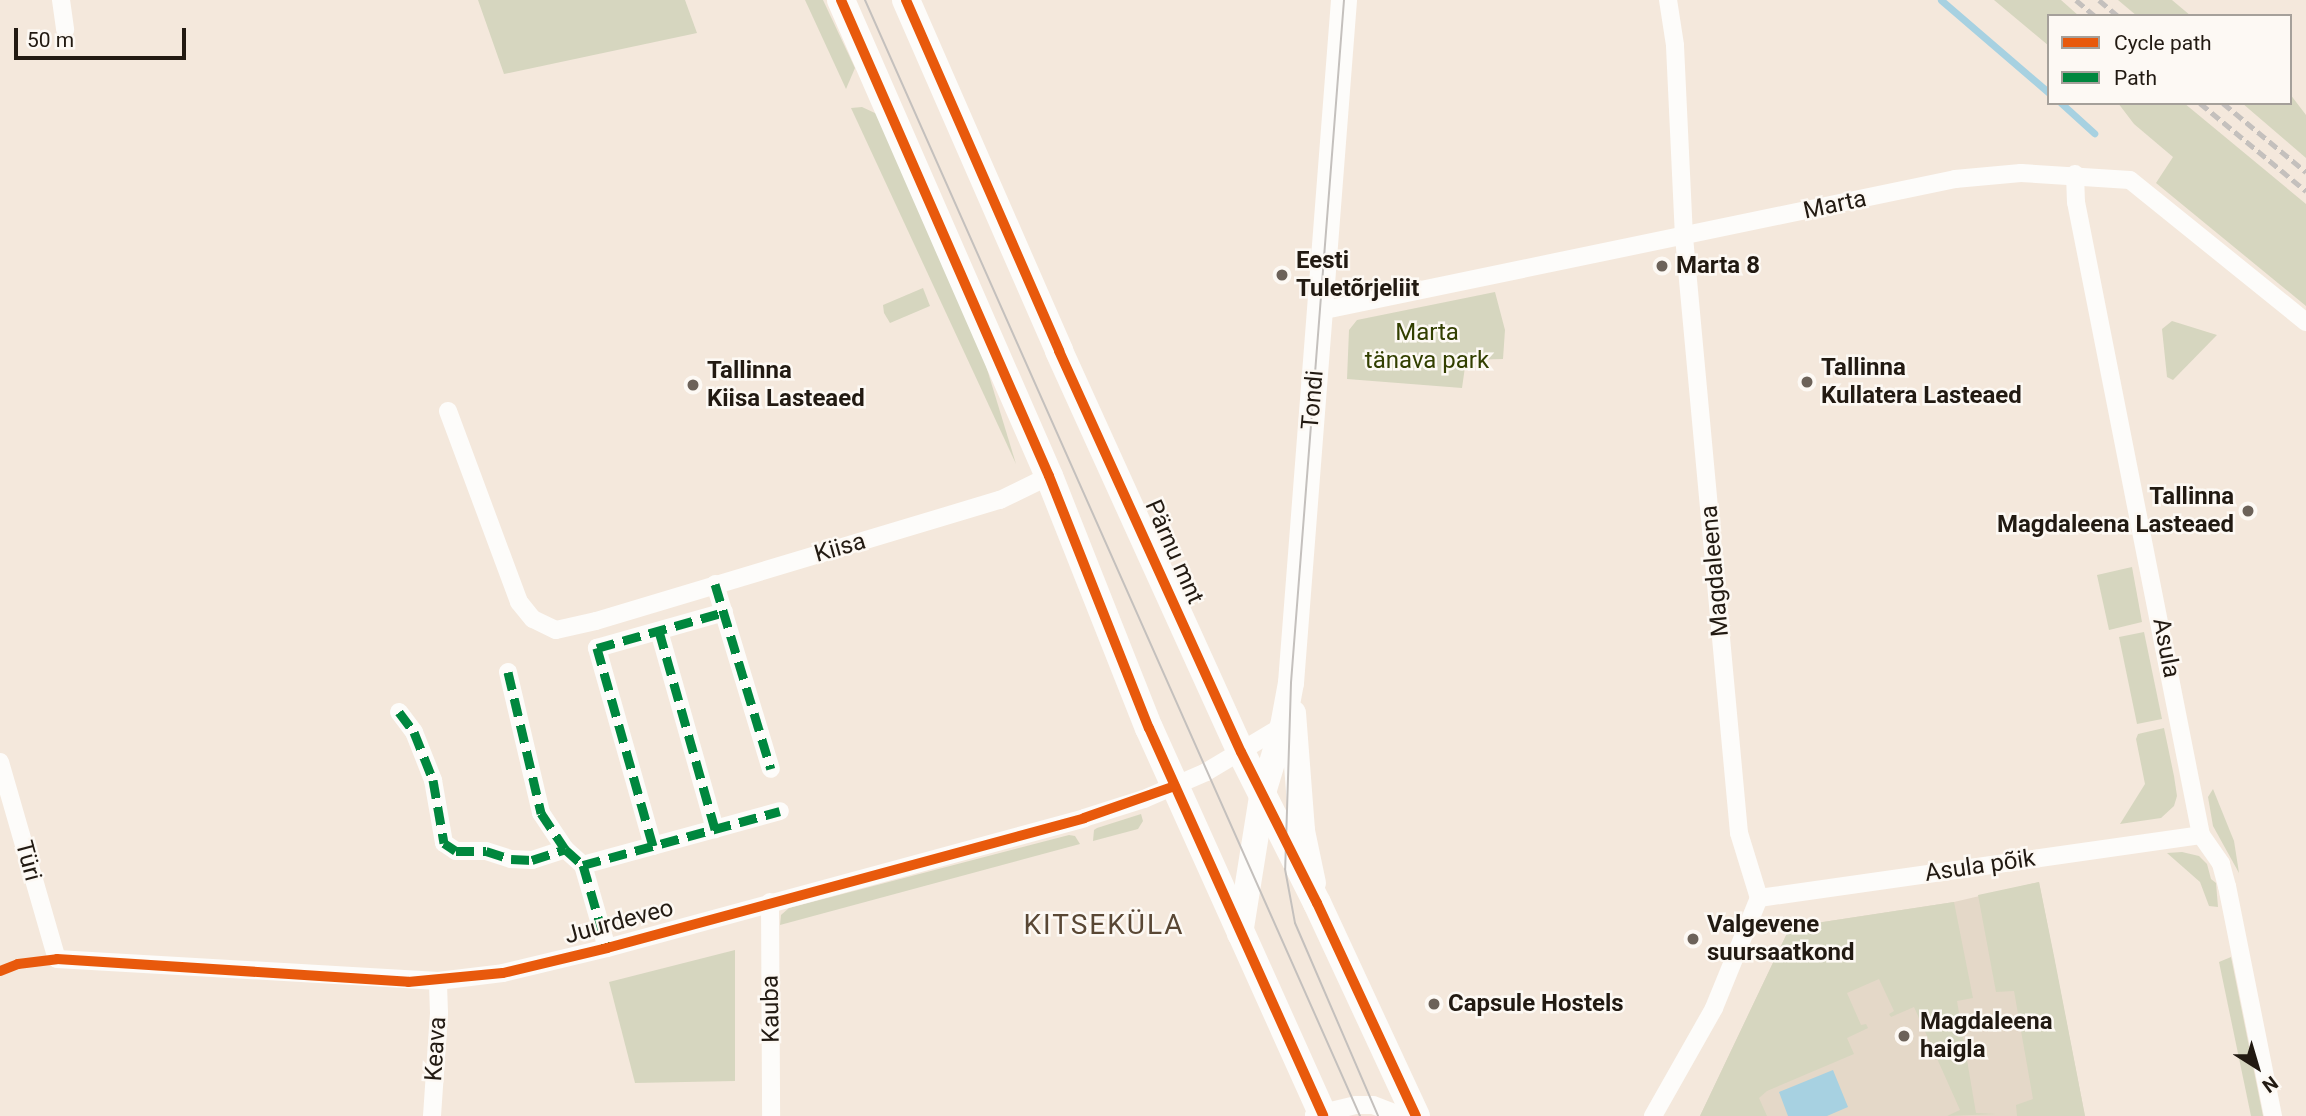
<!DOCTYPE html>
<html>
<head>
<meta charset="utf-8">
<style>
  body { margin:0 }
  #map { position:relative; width:2306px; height:1116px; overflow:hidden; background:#f4e8dc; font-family:Roboto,sans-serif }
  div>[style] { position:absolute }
  .medical>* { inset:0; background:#e4d8c8 }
  .green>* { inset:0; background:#d6d6bf }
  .water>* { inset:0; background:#a7d1e1 }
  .stream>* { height:7px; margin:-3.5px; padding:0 3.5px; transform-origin:3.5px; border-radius:3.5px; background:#a7d1e1 }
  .street>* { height:18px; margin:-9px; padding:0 9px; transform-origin:9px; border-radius:9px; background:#fdfcfa }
  .secondary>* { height:26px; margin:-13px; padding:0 13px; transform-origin:13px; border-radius:13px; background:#fdfcfa }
  .primary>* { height:28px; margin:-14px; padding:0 14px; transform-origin:14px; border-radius:14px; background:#fdfcfa }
  .tram>* { height:2px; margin:-1px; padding:0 1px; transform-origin:1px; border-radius:1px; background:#c4c0bd }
  .rail>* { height:5px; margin-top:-2.5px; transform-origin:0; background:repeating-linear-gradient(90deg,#c4c0bd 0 10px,transparent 0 15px) }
  .quiet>* { height:9px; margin-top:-4.5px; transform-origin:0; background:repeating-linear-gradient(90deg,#00873e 0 18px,transparent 0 27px) }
  .cycleway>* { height:10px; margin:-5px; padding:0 5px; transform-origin:5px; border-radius:5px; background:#e8590c }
  .dots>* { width:19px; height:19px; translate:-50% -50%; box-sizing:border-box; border:4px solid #fdf9f4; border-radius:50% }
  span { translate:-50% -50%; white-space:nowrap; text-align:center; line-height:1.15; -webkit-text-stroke:5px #fdf9f4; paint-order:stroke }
  .street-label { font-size:24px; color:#221a12 }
  .poi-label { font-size:24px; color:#221a12; font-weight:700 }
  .left { translate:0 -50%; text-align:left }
  .right { translate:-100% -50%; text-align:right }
  .park-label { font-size:24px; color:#323f00 }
  .quarter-label { font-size:28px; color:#594734; letter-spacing:2px }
  .legend { position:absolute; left:2047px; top:14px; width:245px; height:91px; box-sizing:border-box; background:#fdf9f4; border:2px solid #a5a09a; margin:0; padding:9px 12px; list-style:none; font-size:21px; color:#221a12 }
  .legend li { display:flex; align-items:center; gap:14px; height:35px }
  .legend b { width:35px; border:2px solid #a5a09a }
  .north { position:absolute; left:2222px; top:1032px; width:70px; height:70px; -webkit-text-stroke:5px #fdf9f4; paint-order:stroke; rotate:143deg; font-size:19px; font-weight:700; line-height:28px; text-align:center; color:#221a12 }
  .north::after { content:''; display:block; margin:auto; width:24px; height:32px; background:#221a12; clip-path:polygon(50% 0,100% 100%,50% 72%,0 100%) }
  .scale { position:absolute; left:14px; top:28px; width:172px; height:32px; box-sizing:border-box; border:4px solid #221a12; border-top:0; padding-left:9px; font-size:21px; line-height:24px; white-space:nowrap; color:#221a12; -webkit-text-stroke:5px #fdf9f4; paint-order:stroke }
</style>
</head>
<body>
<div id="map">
  <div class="medical">
    <i style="clip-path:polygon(2039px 882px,2085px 1116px,1700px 1116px,1790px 927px,1954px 902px)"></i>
  </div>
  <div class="green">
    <i style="clip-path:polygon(478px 0,685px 0,697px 33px,504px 74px)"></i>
    <i style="clip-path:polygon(805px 0,823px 0,855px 68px,846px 89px)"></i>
    <i style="clip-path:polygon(1994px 0,2061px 0,2079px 16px,2049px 16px,2049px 46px)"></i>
    <i style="clip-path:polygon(2118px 0,2172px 0,2191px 16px,2137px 16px)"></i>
    <i style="clip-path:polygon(2290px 94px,2306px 115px,2306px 158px,2242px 103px,2290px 103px)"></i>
    <i style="clip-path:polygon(2118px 103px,2184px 103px,2306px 204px,2306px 306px,2156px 183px,2173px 157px,2134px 124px)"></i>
    <i style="clip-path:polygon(862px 107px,877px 114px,980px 346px,1016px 464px,851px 108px)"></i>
    <i style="clip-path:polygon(923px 288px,930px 306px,890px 323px,884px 313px,883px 305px)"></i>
    <i style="clip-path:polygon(1495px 292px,1505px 330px,1503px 359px,1466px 360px,1462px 388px,1347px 379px,1349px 330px,1357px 320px)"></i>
    <i style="clip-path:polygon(2172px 321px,2217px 335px,2173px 380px,2167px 377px,2162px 329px)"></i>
    <i style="clip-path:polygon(2132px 567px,2142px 622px,2109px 630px,2097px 575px)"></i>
    <i style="clip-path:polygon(2144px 632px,2162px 719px,2137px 724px,2119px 637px)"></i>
    <i style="clip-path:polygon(2164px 728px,2174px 776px,2177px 796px,2174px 806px,2161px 818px,2120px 824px,2145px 784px,2136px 739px,2138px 734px)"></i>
    <i style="clip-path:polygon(2213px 789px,2234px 841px,2239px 873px,2213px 826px,2208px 797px)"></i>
    <i style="clip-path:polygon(1141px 814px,1143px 821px,1138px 829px,1093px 841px,1094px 830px,1097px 828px)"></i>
    <i style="clip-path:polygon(1069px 835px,1075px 836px,1080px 844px,780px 925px,781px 915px,789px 908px)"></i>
    <i style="clip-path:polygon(2182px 852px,2199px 856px,2207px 864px,2211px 879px,2216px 883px,2218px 907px,2209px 906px,2200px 882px,2167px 853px)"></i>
    <i style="clip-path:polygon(2039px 882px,2054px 956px,2085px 1116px,2017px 1116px,2016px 1105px,2033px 1099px,2014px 991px,1996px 992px,1978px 895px)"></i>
    <i style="clip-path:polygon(1954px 902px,1973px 998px,1957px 1001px,1976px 1113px,1996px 1114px,1947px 1116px,1960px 1110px,1914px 1007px,1891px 1017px,1889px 1014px,1894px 1011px,1879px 979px,1847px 993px,1861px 1025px,1866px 1024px,1868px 1028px,1847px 1038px,1854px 1054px,1767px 1091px,1759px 1098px,1767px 1116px,1700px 1116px,1790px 927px)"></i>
    <i style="clip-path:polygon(735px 950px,735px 1081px,635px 1083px,609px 982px)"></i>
    <i style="clip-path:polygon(2231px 957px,2263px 1116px,2251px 1116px,2219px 962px)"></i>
  </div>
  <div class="water">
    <i style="clip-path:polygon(1833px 1070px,1848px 1107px,1827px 1116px,1788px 1116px,1779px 1092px)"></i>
  </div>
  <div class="stream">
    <i style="left:1941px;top:0;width:143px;rotate:40.7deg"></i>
    <i style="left:2061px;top:103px;width:45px;rotate:42.3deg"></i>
  </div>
  <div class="street">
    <i style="left:61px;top:0;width:30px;rotate:82deg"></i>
    <i style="left:2075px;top:174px;width:28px;rotate:88deg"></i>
    <i style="left:2076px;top:202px;width:645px;rotate:78.83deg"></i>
    <i style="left:2201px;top:835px;width:35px;rotate:55deg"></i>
    <i style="left:2221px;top:864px;width:23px;rotate:75deg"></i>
    <i style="left:2227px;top:886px;width:235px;rotate:78.7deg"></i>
    <i style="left:1320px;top:311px;width:649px;rotate:-11.74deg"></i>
    <i style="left:1955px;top:179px;width:66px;rotate:-5.2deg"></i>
    <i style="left:2021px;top:173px;width:109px;rotate:3.7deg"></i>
    <i style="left:2130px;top:180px;width:226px;rotate:38.9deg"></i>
    <i style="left:448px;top:411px;width:204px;rotate:69.6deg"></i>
    <i style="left:519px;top:602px;width:22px;rotate:51deg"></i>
    <i style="left:533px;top:619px;width:25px;rotate:26deg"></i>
    <i style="left:556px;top:630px;width:41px;rotate:-12.7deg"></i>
    <i style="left:596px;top:621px;width:422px;rotate:-16.7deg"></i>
    <i style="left:1000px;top:500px;width:55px;rotate:-26.1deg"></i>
    <i style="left:715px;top:584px;width:193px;rotate:73.2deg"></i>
    <i style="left:659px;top:631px;width:206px;rotate:74.2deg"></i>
    <i style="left:508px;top:672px;width:145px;rotate:76.8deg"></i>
    <i style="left:541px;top:813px;width:43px;rotate:56.3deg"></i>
    <i style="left:565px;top:849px;width:24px;rotate:42deg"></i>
    <i style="left:583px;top:865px;width:86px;rotate:73.9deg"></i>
    <i style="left:399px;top:712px;width:25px;rotate:53deg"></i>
    <i style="left:414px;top:732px;width:52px;rotate:68.4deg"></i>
    <i style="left:433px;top:780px;width:64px;rotate:80.1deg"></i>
    <i style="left:444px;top:843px;width:14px;rotate:34deg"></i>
    <i style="left:456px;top:851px;width:30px"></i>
    <i style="left:486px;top:851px;width:26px;rotate:18deg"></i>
    <i style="left:511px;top:859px;width:21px;rotate:3deg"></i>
    <i style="left:532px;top:860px;width:35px;rotate:-18deg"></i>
    <i style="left:0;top:762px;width:205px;rotate:73.9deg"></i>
    <i style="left:57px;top:959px;width:382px;rotate:3.3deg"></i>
    <i style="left:438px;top:981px;width:65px;rotate:-7deg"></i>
    <i style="left:503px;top:973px;width:107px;rotate:-13.5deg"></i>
    <i style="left:607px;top:948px;width:494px;rotate:-15.2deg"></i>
    <i style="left:1084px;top:818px;width:63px;rotate:-17.6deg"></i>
    <i style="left:1144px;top:799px;width:68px;rotate:-23.5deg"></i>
    <i style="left:1206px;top:772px;width:90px;rotate:-30.9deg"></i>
    <i style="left:653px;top:846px;width:206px;rotate:-105.8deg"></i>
    <i style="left:597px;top:648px;width:132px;rotate:-15.8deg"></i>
    <i style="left:583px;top:865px;width:204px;rotate:-15.3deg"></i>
    <i style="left:1759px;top:898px;width:446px;rotate:-8.1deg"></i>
    <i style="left:770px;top:902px;width:214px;rotate:89.7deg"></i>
    <i style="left:1314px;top:1115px;width:43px;rotate:-13.4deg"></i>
    <i style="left:1356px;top:1105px;width:17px"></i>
    <i style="left:1373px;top:1105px;width:30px;rotate:21deg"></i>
    <i style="left:432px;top:1116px;width:103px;rotate:-86.1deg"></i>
    <i style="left:439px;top:1013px;width:32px;rotate:-92deg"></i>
    <i style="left:1653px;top:1116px;width:124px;rotate:-60.5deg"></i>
    <i style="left:1714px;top:1008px;width:119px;rotate:-67.8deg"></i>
    <i style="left:1759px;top:898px;width:68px;rotate:-107.1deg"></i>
    <i style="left:1739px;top:833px;width:599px;rotate:-95.27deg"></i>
    <i style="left:1684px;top:237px;width:192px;rotate:-92.7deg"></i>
    <i style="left:1675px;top:45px;width:46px;rotate:-98.8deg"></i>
  </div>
  <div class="secondary">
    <i style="left:1293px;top:713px;width:118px;rotate:85.6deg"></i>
    <i style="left:1302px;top:831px;width:53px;rotate:78.1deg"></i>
    <i style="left:1240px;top:934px;width:140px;rotate:-80.9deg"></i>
    <i style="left:1262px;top:796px;width:73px;rotate:-73.3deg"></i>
    <i style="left:1283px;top:726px;width:44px;rotate:-79.5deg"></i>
    <i style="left:1291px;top:683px;width:685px;rotate:-85.56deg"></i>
  </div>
  <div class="primary">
    <i style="left:841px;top:0;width:519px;rotate:66.4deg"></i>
    <i style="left:1049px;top:476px;width:271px;rotate:68.4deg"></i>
    <i style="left:1149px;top:728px;width:425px;rotate:65.8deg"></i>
    <i style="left:906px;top:0;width:383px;rotate:66.4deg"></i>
    <i style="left:1059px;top:351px;width:440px;rotate:65.6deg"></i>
    <i style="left:1241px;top:752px;width:169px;rotate:63.3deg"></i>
    <i style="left:1317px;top:903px;width:235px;rotate:65.1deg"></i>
  </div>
  <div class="tram">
    <i style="left:865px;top:0;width:1221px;rotate:66.08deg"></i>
    <i style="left:1344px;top:0;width:685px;rotate:94.44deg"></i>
    <i style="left:1291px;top:683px;width:186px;rotate:91.8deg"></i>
    <i style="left:1285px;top:869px;width:55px;rotate:79.5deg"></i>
    <i style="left:1295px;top:923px;width:210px;rotate:66.7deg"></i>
  </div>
  <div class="rail">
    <i style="left:2076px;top:0;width:25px;rotate:40deg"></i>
    <i style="left:2099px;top:0;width:25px;rotate:40deg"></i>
    <i style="left:2200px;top:103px;width:138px;rotate:39.7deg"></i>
    <i style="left:2223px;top:103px;width:108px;rotate:39.7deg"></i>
  </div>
  <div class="quiet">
    <i style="left:715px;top:584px;width:193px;rotate:73.2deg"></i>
    <i style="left:659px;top:631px;width:206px;rotate:74.2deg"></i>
    <i style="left:508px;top:672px;width:145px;rotate:76.8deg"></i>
    <i style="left:541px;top:813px;width:43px;rotate:56.3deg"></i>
    <i style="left:565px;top:849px;width:24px;rotate:42deg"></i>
    <i style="left:583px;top:865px;width:86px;rotate:73.9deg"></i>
    <i style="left:399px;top:712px;width:25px;rotate:53deg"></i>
    <i style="left:414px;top:732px;width:52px;rotate:68.4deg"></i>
    <i style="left:433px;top:780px;width:64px;rotate:80.1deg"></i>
    <i style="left:444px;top:843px;width:14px;rotate:34deg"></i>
    <i style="left:456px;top:851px;width:30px"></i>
    <i style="left:486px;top:851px;width:26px;rotate:18deg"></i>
    <i style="left:511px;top:859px;width:21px;rotate:3deg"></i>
    <i style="left:532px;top:860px;width:35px;rotate:-18deg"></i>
    <i style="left:653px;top:846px;width:206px;rotate:-105.8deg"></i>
    <i style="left:597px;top:648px;width:132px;rotate:-15.8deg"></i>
    <i style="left:583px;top:865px;width:204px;rotate:-15.3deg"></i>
  </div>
  <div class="cycleway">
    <i style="left:841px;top:0;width:519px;rotate:66.4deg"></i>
    <i style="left:1049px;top:476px;width:271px;rotate:68.4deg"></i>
    <i style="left:1149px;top:728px;width:425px;rotate:65.8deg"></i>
    <i style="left:906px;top:0;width:383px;rotate:66.4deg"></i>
    <i style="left:1059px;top:351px;width:440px;rotate:65.6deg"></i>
    <i style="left:1241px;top:752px;width:169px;rotate:63.3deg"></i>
    <i style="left:1317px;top:903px;width:235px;rotate:65.1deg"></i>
    <i style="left:0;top:971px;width:19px;rotate:-21deg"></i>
    <i style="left:18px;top:964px;width:39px;rotate:-7deg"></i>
    <i style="left:57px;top:959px;width:352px;rotate:3.7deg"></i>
    <i style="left:408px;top:982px;width:95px;rotate:-5.4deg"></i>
    <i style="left:503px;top:973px;width:107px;rotate:-13.5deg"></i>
    <i style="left:607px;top:948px;width:494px;rotate:-15.2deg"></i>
    <i style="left:1084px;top:818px;width:96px;rotate:-19.4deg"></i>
  </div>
  <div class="dots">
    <i style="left:1662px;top:266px;background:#6c6259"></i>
    <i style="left:1282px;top:275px;background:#6c6259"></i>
    <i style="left:1807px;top:382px;background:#6c6259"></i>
    <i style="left:693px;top:385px;background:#6c6259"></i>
    <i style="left:2248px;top:511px;background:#6c6259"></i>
    <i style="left:1693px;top:939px;background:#6c6259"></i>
    <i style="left:1434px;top:1004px;background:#6c6259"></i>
    <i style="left:1904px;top:1036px;background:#6c6259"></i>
  </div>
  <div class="street-label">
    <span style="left:1835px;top:205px;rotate:-12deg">Marta</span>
    <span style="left:1313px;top:400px;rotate:-85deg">Tondi</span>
    <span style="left:840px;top:548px;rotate:-16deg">Kiisa</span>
    <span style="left:1174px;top:552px;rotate:66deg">Pärnu mnt</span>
    <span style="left:1715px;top:571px;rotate:-95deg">Magdaleena</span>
    <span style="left:2166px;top:648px;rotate:79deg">Asula</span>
    <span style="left:28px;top:861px;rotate:75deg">Türi</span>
    <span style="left:1980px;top:866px;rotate:-8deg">Asula põik</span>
    <span style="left:619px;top:922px;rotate:-15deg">Juurdeveo</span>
    <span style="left:771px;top:1009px;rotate:-91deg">Kauba</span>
    <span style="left:436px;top:1049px;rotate:-86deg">Keava</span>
  </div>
  <div class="poi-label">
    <span class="left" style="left:1296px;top:275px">Eesti<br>Tuletõrjeliit</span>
    <span class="left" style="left:1676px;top:266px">Marta 8</span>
    <span class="left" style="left:1821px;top:382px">Tallinna<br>Kullatera Lasteaed</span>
    <span class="left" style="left:707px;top:385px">Tallinna<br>Kiisa Lasteaed</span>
    <span class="right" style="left:2234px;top:511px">Tallinna<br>Magdaleena Lasteaed</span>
    <span class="left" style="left:1707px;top:939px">Valgevene<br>suursaatkond</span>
    <span class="left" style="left:1448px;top:1004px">Capsule Hostels</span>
    <span class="left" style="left:1920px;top:1036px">Magdaleena<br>haigla</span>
  </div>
  <div class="park-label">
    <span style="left:1427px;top:347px">Marta<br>tänava park</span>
  </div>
  <div class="quarter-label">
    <span style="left:1104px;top:925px">KITSEKÜLA</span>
  </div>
  <ul class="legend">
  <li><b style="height:9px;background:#e8590c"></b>Cycle path</li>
  <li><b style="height:9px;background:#00873e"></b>Path</li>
  </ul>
  <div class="north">N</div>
  <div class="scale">50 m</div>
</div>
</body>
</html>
